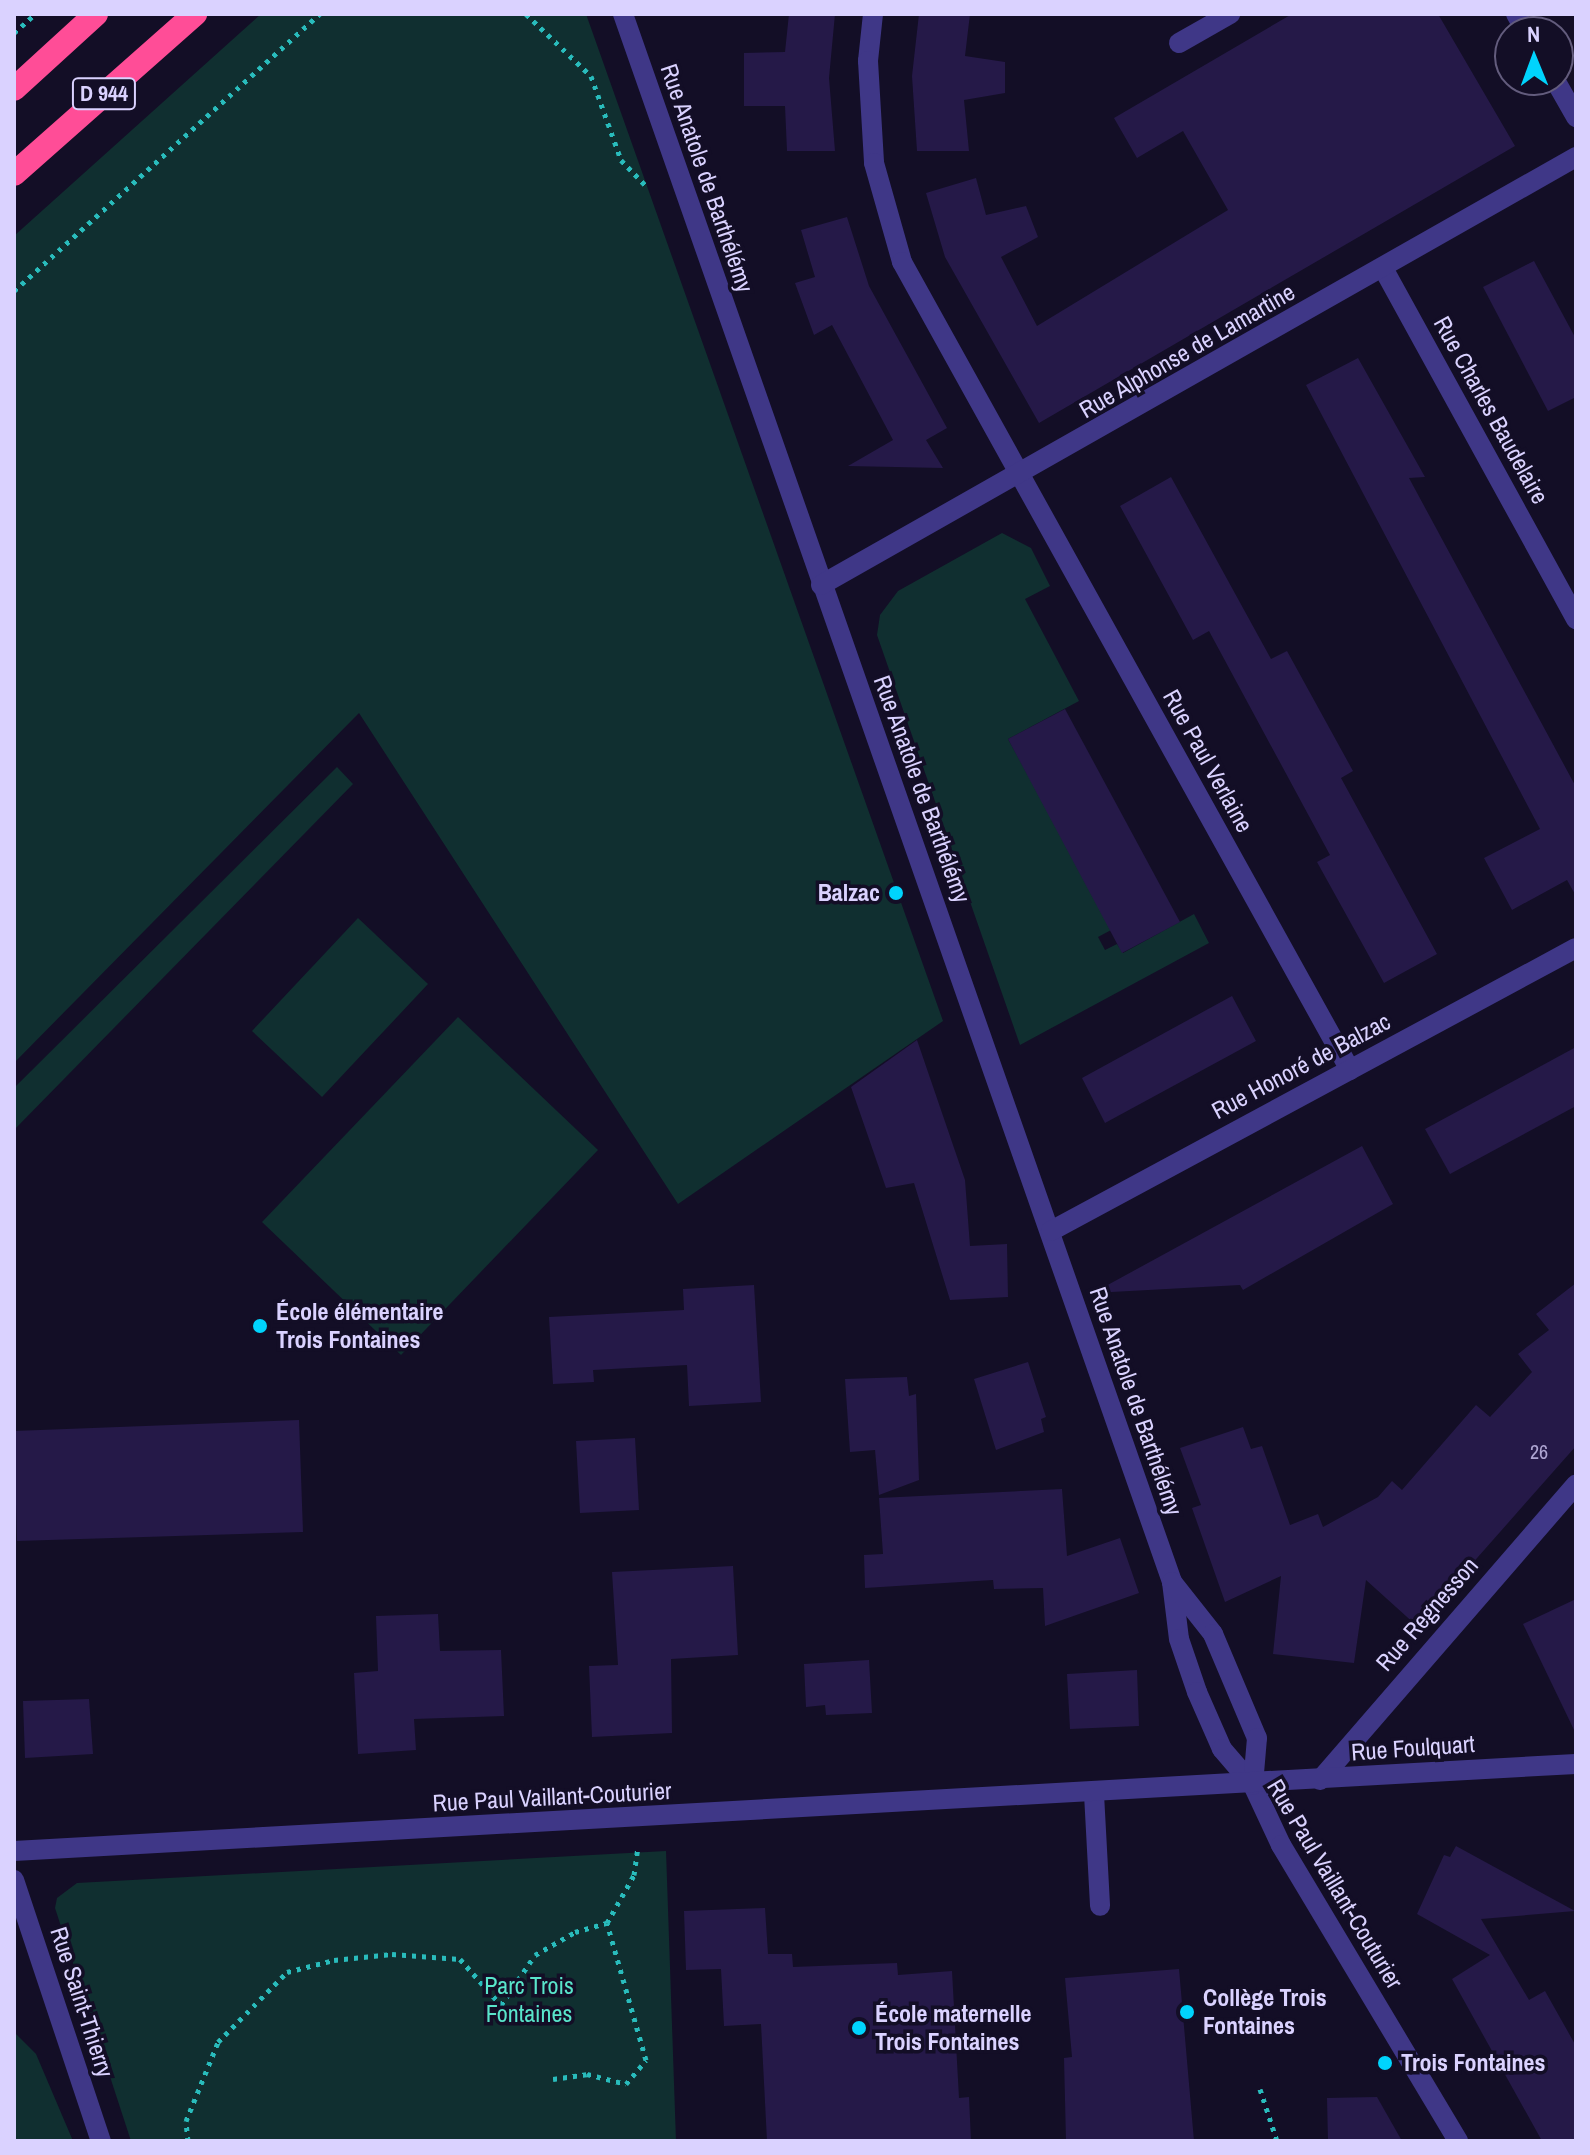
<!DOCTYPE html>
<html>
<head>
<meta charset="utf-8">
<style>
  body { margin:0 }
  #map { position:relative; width:1590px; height:2155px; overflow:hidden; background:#130e26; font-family:"Archivo Narrow",sans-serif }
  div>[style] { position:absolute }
  .green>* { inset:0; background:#102f30 }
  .building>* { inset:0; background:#251948 }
  .path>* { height:5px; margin-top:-2.5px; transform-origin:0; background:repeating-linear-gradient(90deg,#29bcbc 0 4px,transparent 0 10px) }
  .lane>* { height:20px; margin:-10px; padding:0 10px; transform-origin:10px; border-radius:10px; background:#3f3787 }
  .street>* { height:20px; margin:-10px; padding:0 10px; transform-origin:10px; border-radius:10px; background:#3f3787 }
  .highway>* { height:24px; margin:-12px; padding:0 12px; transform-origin:12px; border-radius:12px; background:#ff4d97 }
  .dots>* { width:22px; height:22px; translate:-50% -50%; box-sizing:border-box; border:4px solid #130e26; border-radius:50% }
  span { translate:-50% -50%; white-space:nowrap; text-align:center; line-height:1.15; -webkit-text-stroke:7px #130e26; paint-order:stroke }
  .number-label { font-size:20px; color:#ada4d1 }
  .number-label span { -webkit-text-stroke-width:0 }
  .shield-label span { padding:2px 6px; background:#130e26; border:2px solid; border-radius:6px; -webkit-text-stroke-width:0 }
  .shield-label { font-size:22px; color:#dad2ff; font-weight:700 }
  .street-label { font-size:24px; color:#dad2ff }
  .poi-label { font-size:24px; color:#dad2ff; font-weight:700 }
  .right { translate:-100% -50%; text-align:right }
  .left { translate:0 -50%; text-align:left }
  .park-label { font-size:24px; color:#59e5cb }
  .frame { position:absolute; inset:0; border:16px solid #dad2ff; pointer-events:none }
  .north { position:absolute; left:1494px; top:16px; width:80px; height:80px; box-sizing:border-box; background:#130e26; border:2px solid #635c7d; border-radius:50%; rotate:359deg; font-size:22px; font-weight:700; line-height:32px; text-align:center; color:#dad2ff }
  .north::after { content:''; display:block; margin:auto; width:28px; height:36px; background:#00d4fd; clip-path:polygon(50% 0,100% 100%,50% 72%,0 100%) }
</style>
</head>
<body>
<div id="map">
  <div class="green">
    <i style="clip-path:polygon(261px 14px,586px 14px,943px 1021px,678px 1204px,359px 713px,14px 1063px,14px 236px)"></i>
    <i style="clip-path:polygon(1002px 533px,1031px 548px,1050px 586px,1025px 599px,1079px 701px,1008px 739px,1113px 929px,1098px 937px,1105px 950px,1117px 944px,1123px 953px,1194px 914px,1209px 943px,1020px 1045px,877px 635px,880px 615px,898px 591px)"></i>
    <i style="clip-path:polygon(337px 767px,353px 784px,14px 1130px,14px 1088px)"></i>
    <i style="clip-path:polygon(358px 918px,428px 984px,322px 1097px,252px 1031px)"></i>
    <i style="clip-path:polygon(458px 1017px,598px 1150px,401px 1355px,262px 1222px)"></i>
    <i style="clip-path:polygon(666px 1851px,676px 2141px,131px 2141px,55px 1908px,57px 1898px,77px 1883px)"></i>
    <i style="clip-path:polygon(14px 2032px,36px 2054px,73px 2141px,14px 2141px)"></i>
  </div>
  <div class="building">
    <i style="clip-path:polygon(789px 14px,835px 14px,829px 78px,835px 151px,787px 151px,785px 106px,744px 106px,744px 53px,785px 52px)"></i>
    <i style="clip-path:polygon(919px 14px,970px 14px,965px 56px,1005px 62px,1005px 93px,964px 100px,969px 151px,917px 151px,912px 76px)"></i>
    <i style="clip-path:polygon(1292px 14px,1438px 14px,1515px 146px,1039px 423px,945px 257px,926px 193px,976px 178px,986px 215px,1026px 206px,1038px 237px,1001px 257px,1037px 326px,1228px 210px,1183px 131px,1137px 158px,1114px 118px)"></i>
    <i style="clip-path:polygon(847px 217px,869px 286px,947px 428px,926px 440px,943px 468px,848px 466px,893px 440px,832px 325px,814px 335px,795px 283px,815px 277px,801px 230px)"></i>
    <i style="clip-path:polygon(1534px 261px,1576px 339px,1576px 397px,1548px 411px,1483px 287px)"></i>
    <i style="clip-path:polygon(1358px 358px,1425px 477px,1409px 478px,1576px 787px,1576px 896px,1567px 880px,1512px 910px,1484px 858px,1540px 829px,1306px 385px)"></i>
    <i style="clip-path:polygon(1171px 477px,1271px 659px,1287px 651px,1353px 771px,1341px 778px,1437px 954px,1384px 983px,1317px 862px,1330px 855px,1209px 631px,1193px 640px,1120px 506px)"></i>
    <i style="clip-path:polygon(1065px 709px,1180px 922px,1122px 953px,1008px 739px)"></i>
    <i style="clip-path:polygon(1232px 996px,1256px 1041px,1105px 1123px,1082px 1078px)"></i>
    <i style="clip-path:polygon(917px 1040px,965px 1180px,970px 1246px,1007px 1244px,1008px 1297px,950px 1300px,914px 1183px,886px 1188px,851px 1087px)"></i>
    <i style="clip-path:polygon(1576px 1047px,1576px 1106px,1450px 1174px,1425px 1129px)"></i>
    <i style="clip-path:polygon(1362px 1146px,1393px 1204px,1243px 1290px,1240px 1285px,1093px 1293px)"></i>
    <i style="clip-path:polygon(1576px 1283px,1576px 1446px,1417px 1626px,1366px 1580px,1354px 1663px,1273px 1654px,1281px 1576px,1225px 1602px,1192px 1508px,1201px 1505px,1180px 1448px,1243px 1427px,1251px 1449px,1262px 1446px,1290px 1525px,1318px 1514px,1323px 1527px,1378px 1497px,1392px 1481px,1402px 1490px,1476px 1405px,1490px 1417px,1532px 1372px,1518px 1354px,1549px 1330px,1536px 1314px)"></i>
    <i style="clip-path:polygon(754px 1285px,761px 1402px,689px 1406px,687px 1365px,593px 1370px,594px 1382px,553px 1384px,549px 1317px,684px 1310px,683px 1289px)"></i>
    <i style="clip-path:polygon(1028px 1362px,1046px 1417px,1041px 1419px,1044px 1432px,996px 1450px,974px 1379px)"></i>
    <i style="clip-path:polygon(907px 1377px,909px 1396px,916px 1394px,919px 1480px,879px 1495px,875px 1450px,850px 1452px,845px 1379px)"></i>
    <i style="clip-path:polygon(299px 1420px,303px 1532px,17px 1541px,14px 1431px)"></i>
    <i style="clip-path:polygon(635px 1438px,639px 1510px,580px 1513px,576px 1441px)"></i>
    <i style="clip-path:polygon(1062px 1489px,1067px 1556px,1120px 1538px,1139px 1593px,1045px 1626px,1043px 1588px,994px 1589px,993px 1580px,865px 1588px,864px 1555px,883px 1554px,879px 1498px)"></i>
    <i style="clip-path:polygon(733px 1566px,738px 1655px,671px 1659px,672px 1733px,592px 1737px,589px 1666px,618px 1665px,612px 1572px)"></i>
    <i style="clip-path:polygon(1576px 1599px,1576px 1734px,1523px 1624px)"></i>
    <i style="clip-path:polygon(438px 1614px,440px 1651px,501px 1650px,504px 1716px,414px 1719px,416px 1750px,358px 1754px,354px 1673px,378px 1671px,376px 1616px)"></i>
    <i style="clip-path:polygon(869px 1660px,872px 1713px,826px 1715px,825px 1705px,806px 1707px,804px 1664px)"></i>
    <i style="clip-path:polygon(1137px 1670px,1139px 1726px,1070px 1729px,1067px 1674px)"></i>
    <i style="clip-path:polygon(89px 1699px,93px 1754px,25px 1758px,23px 1701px)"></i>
    <i style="clip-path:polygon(1456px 1846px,1575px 1911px,1481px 1919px,1529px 2000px,1545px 1991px,1576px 2046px,1576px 2141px,1542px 2141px,1452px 1979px,1490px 1955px,1417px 1914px,1444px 1855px,1450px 1857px)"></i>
    <i style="clip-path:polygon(765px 1908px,768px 1954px,792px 1954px,793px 1967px,897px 1963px,898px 1975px,952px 1971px,959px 2098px,969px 2097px,971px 2141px,767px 2141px,761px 2024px,724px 2026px,721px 1969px,686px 1970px,684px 1911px)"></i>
    <i style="clip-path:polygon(1179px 1969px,1194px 2141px,1066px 2141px,1064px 2058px,1072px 2057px,1065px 1978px)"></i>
    <i style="clip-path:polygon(1377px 2097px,1402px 2141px,1328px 2141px,1327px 2098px)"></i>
  </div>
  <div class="path">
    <i style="left:526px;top:14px;width:90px;rotate:43.6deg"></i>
    <i style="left:591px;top:76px;width:89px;rotate:70.3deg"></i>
    <i style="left:621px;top:160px;width:40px;rotate:46deg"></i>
    <i style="left:14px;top:33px;width:28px;rotate:-42deg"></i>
    <i style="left:14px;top:291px;width:413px;rotate:-42.2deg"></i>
    <i style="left:553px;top:2079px;width:34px;rotate:-8deg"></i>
    <i style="left:587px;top:2074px;width:40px;rotate:14.4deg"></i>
    <i style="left:626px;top:2084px;width:31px;rotate:-50deg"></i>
    <i style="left:646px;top:2060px;width:142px;rotate:-105.9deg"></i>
    <i style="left:1260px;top:2089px;width:55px;rotate:71.9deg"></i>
    <i style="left:188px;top:2141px;width:20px;rotate:-96deg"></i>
    <i style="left:186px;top:2121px;width:85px;rotate:-67.9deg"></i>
    <i style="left:218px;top:2042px;width:98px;rotate:-45.4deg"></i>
    <i style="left:287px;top:1972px;width:49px;rotate:-14.3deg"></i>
    <i style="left:334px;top:1960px;width:58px;rotate:-5.9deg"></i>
    <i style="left:392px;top:1954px;width:68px;rotate:4.2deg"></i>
    <i style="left:460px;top:1959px;width:62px;rotate:48.3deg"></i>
    <i style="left:501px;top:2005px;width:60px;rotate:-55.8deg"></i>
    <i style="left:535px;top:1955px;width:46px;rotate:-29.9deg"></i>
    <i style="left:575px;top:1932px;width:33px;rotate:-16deg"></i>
    <i style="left:607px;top:1923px;width:55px;rotate:-60.6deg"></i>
    <i style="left:634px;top:1875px;width:28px;rotate:-82deg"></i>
  </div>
  <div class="lane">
    <i style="left:1179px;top:43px;width:59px;rotate:-29.6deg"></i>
    <i style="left:1094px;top:1794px;width:112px;rotate:86.9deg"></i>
  </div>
  <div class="street">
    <i style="left:623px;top:14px;width:1661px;rotate:70.7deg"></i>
    <i style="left:1172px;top:1582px;width:57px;rotate:83deg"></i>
    <i style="left:1179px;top:1639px;width:56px;rotate:71.2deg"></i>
    <i style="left:1197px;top:1692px;width:62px;rotate:66.3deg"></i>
    <i style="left:1222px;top:1749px;width:48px;rotate:49.3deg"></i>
    <i style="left:1253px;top:1785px;width:66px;rotate:65deg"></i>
    <i style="left:1281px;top:1845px;width:345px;rotate:59.1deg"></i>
    <i style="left:873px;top:14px;width:47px;rotate:96.1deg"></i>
    <i style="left:868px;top:61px;width:102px;rotate:86.6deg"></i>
    <i style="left:874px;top:163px;width:103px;rotate:74.2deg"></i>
    <i style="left:902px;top:262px;width:924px;rotate:60.99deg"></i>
    <i style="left:1516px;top:14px;width:21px;rotate:61deg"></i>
    <i style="left:1555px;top:80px;width:43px;rotate:60.4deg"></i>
    <i style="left:1383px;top:268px;width:401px;rotate:61.2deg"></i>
    <i style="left:821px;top:585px;width:868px;rotate:-29.55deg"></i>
    <i style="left:1051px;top:1231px;width:596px;rotate:-28.33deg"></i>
    <i style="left:1172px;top:1582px;width:66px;rotate:51.7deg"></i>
    <i style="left:1213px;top:1634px;width:113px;rotate:67.1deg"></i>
    <i style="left:1257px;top:1738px;width:47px;rotate:94.9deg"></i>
    <i style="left:1320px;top:1780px;width:391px;rotate:-49.1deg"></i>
    <i style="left:14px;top:1851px;width:1564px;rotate:-3.19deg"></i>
    <i style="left:14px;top:1880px;width:275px;rotate:71.6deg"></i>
  </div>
  <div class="highway">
    <i style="left:14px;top:89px;width:111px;rotate:-42.4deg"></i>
    <i style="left:14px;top:174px;width:242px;rotate:-41.5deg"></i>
  </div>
  <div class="dots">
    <i style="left:896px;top:893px;background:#00d4fd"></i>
    <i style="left:260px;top:1326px;background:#00d4fd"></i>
    <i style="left:1187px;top:2012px;background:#00d4fd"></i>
    <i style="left:859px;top:2028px;background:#00d4fd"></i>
    <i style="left:1385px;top:2063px;background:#00d4fd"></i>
  </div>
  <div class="number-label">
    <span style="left:1539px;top:1451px">26</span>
  </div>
  <div class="shield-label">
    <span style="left:104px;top:94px">D 944</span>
  </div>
  <div class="street-label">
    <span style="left:707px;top:178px;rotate:71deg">Rue Anatole de Barthélémy</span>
    <span style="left:1187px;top:351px;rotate:-30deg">Rue Alphonse de Lamartine</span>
    <span style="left:1491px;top:410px;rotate:61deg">Rue Charles Baudelaire</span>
    <span style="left:1208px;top:761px;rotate:61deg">Rue Paul Verlaine</span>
    <span style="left:922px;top:789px;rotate:70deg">Rue Anatole de Barthélémy</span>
    <span style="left:1301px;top:1066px;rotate:-28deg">Rue Honoré de Balzac</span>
    <span style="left:1136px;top:1401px;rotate:71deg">Rue Anatole de Barthélémy</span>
    <span style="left:1427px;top:1614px;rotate:-49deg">Rue Regnesson</span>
    <span style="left:1413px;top:1748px;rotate:-4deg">Rue Foulquart</span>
    <span style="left:552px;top:1797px;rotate:-3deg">Rue Paul Vaillant-Couturier</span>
    <span style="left:1335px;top:1884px;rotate:59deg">Rue Paul Vaillant-Couturier</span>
    <span style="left:82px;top:2002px;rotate:72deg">Rue Saint-Thierry</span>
  </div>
  <div class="poi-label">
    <span class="right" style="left:880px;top:893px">Balzac</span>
    <span class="left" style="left:276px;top:1326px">École élémentaire<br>Trois Fontaines</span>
    <span class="left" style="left:1203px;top:2012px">Collège Trois<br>Fontaines</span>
    <span class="left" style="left:875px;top:2028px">École maternelle<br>Trois Fontaines</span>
    <span class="left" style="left:1401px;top:2063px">Trois Fontaines</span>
  </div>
  <div class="park-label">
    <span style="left:529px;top:2000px">Parc Trois<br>Fontaines</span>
  </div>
  <div class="frame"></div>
  <div class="north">N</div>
</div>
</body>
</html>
